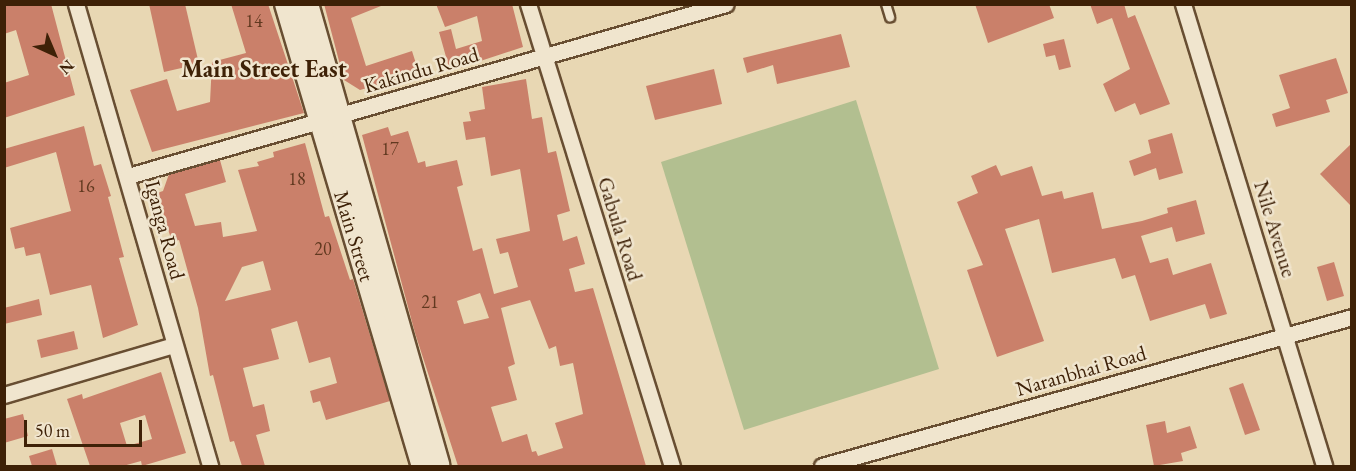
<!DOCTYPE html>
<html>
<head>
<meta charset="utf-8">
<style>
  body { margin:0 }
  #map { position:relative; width:1356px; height:471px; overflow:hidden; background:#e8d7b3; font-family:"EB Garamond",serif }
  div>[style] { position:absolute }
  .green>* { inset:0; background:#b2bf90 }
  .building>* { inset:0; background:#ca806a }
  .roads { filter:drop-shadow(2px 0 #684e32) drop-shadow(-2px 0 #684e32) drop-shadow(0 2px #684e32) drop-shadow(0 -2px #684e32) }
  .lane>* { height:8px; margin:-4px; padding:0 4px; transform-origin:4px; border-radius:4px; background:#f0e5ce }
  .street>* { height:15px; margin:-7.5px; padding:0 7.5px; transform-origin:7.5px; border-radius:7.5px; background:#f0e5ce }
  .secondary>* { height:22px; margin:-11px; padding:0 11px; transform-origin:11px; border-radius:11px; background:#f0e5ce }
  span { translate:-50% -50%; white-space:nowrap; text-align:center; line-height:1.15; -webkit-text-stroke:5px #f0e5ce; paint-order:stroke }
  .number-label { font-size:18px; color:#613920 }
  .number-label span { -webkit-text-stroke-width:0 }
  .street-label { font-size:21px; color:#3e2107 }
  .quarter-label { font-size:24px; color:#3e2107; font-weight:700 }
  .frame { position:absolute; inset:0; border:6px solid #3e2107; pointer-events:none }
  .north { position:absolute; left:24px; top:24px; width:60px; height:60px; -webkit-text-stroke:4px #f0e5ce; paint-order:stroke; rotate:136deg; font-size:16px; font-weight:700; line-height:24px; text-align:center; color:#3e2107 }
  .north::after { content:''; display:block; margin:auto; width:21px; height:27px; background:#3e2107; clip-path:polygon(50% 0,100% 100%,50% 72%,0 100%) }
  .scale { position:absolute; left:24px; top:420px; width:118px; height:27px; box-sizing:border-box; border:3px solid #3e2107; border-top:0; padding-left:8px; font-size:18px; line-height:21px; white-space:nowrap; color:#3e2107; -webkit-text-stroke:4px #f0e5ce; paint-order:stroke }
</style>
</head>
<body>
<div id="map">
  <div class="green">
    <i style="clip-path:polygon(856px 100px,939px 369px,744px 430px,661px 162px)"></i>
  </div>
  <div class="building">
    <i style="clip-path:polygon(4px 4px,51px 4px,75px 95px,4px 118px,4px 83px,29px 75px,16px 30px,4px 34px)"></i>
    <i style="clip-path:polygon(149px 4px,185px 4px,199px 64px,164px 72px)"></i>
    <i style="clip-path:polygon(231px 4px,268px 4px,304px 113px,152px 152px,130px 90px,167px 79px,177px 111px,210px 102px,212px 62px,246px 53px)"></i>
    <i style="clip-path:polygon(324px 4px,386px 4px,351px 18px,366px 66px,412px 51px,419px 73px,360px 90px,344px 80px)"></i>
    <i style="clip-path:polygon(436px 4px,512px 4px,523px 47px,450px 71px,439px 32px,451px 29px,456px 49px,482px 41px,477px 16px,445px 27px)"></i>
    <i style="clip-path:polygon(975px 4px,1049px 4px,1054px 18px,988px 43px)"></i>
    <i style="clip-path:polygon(1090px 4px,1124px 4px,1128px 18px,1135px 15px,1170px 104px,1140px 115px,1135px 103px,1115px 112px,1103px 84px,1130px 69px,1112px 18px,1097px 24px)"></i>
    <i style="clip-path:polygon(841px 34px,850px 67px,777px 84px,773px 65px,747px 73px,743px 58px)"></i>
    <i style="clip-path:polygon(1064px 39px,1071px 67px,1059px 70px,1055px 55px,1046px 57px,1043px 44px)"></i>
    <i style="clip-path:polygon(1336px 58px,1348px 93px,1326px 100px,1330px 112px,1276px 127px,1272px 114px,1290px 108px,1279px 75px)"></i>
    <i style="clip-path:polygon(714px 69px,722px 104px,655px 120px,646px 86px)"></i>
    <i style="clip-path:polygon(evenodd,526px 79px,532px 119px,542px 117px,548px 153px,556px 151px,570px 211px,557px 215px,563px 241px,577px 236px,585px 264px,569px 269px,575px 292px,593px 288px,646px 466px,458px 466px,415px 333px,362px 135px,388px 127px,391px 136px,408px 131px,418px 163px,425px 161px,426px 167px,457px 160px,463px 185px,457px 187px,473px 251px,482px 248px,494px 294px,518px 287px,508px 252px,500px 254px,496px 239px,530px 231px,520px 169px,491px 176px,485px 137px,466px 140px,463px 122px,471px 121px,469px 112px,485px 109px,482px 87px,526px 79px,480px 293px,489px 318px,464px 324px,457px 301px,480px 293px,526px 79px,530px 300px,549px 349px,556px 346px,560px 366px,573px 363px,583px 414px,555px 423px,563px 448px,538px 456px,536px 451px,532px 452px,527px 434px,502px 442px,491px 407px,517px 400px,508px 367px,515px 364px,501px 308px,530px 300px)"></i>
    <i style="clip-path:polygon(84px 126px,94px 166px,101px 164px,111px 196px,108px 197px,124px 257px,119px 258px,138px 325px,103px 338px,91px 285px,50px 295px,40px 253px,26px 256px,24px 247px,15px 249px,10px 228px,71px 211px,56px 152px,4px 168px,4px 149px)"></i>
    <i style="clip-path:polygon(1172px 133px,1183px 173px,1159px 180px,1156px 168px,1134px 176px,1129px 161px,1151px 153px,1148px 140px)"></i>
    <i style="clip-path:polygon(evenodd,305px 143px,325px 217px,329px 216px,350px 280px,353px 279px,390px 401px,326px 420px,320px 401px,313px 403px,310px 391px,337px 383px,330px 357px,309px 363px,297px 321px,271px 329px,279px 359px,243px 368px,253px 407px,264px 404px,270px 431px,256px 435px,265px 466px,242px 466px,234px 441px,230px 442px,213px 375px,210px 376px,198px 308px,179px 240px,172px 242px,157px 193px,163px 191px,169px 174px,220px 160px,226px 182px,185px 194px,195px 226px,221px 222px,223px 237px,257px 231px,238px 170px,259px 166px,257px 162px,274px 157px,273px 152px,305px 143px,263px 261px,271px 290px,225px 301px,242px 267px,263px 261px)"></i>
    <i style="clip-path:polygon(1352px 143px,1352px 207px,1320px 174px)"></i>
    <i style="clip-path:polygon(996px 165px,1001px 176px,1032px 166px,1042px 196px,1062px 191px,1064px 199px,1093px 192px,1102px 229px,1142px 221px,1168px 213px,1167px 208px,1196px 200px,1205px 234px,1176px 242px,1172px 227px,1141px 236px,1150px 263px,1168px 258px,1173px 275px,1211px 263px,1227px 314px,1210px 319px,1205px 304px,1150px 321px,1135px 275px,1122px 279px,1115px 258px,1052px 273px,1039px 219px,1005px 229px,1044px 341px,997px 357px,967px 270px,983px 265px,957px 202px,978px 193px,971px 176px)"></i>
    <i style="clip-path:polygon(1334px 262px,1344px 296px,1327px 301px,1317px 267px)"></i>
    <i style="clip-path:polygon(39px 299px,42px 315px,4px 324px,4px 308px)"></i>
    <i style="clip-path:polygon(74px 331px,78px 349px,41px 358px,37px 340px)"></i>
    <i style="clip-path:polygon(evenodd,161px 372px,186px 453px,142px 466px,141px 461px,123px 466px,90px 466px,67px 399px,82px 394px,83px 399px,161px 372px,145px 415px,152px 439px,127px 446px,120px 423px,145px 415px)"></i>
    <i style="clip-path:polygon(1243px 383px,1260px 430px,1245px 435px,1229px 388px)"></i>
    <i style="clip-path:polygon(23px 414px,28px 436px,4px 443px,4px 419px)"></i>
    <i style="clip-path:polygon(1165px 421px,1167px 433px,1190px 426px,1197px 448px,1181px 453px,1183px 461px,1154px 466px,1146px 425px)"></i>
    <i style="clip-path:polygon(52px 449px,57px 466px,32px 466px,29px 456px)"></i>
  </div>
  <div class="roads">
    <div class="lane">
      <i style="left:886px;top:4px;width:14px;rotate:73deg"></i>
    </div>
    <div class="street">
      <i style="left:76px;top:4px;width:481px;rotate:73.8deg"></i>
      <i style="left:528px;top:4px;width:484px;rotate:72.7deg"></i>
      <i style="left:1183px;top:4px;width:483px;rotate:73deg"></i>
      <i style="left:128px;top:176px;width:622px;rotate:-16.05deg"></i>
      <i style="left:4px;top:395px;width:177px;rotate:-16.4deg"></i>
      <i style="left:822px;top:466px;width:551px;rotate:-15.7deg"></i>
    </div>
    <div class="secondary">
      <i style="left:286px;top:4px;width:482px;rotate:73.5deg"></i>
      <i style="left:307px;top:4px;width:480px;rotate:74.1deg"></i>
    </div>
  </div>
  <div class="number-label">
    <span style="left:254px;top:21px">14</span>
    <span style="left:390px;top:149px">17</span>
    <span style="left:297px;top:179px">18</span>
    <span style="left:86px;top:186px">16</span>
    <span style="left:323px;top:249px">20</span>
    <span style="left:430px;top:302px">21</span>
  </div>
  <div class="street-label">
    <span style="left:421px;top:70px;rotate:-16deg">Kakindu Road</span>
    <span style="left:620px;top:229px;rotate:73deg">Gabula Road</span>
    <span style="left:1275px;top:229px;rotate:73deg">Nile Avenue</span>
    <span style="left:165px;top:230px;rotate:75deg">Iganga Road</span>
    <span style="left:354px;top:236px;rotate:73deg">Main Street</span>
    <span style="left:1081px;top:371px;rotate:-16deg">Naranbhai Road</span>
  </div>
  <div class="quarter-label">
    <span style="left:264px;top:69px">Main Street East</span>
  </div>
  <div class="frame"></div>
  <div class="north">N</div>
  <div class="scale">50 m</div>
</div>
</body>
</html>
